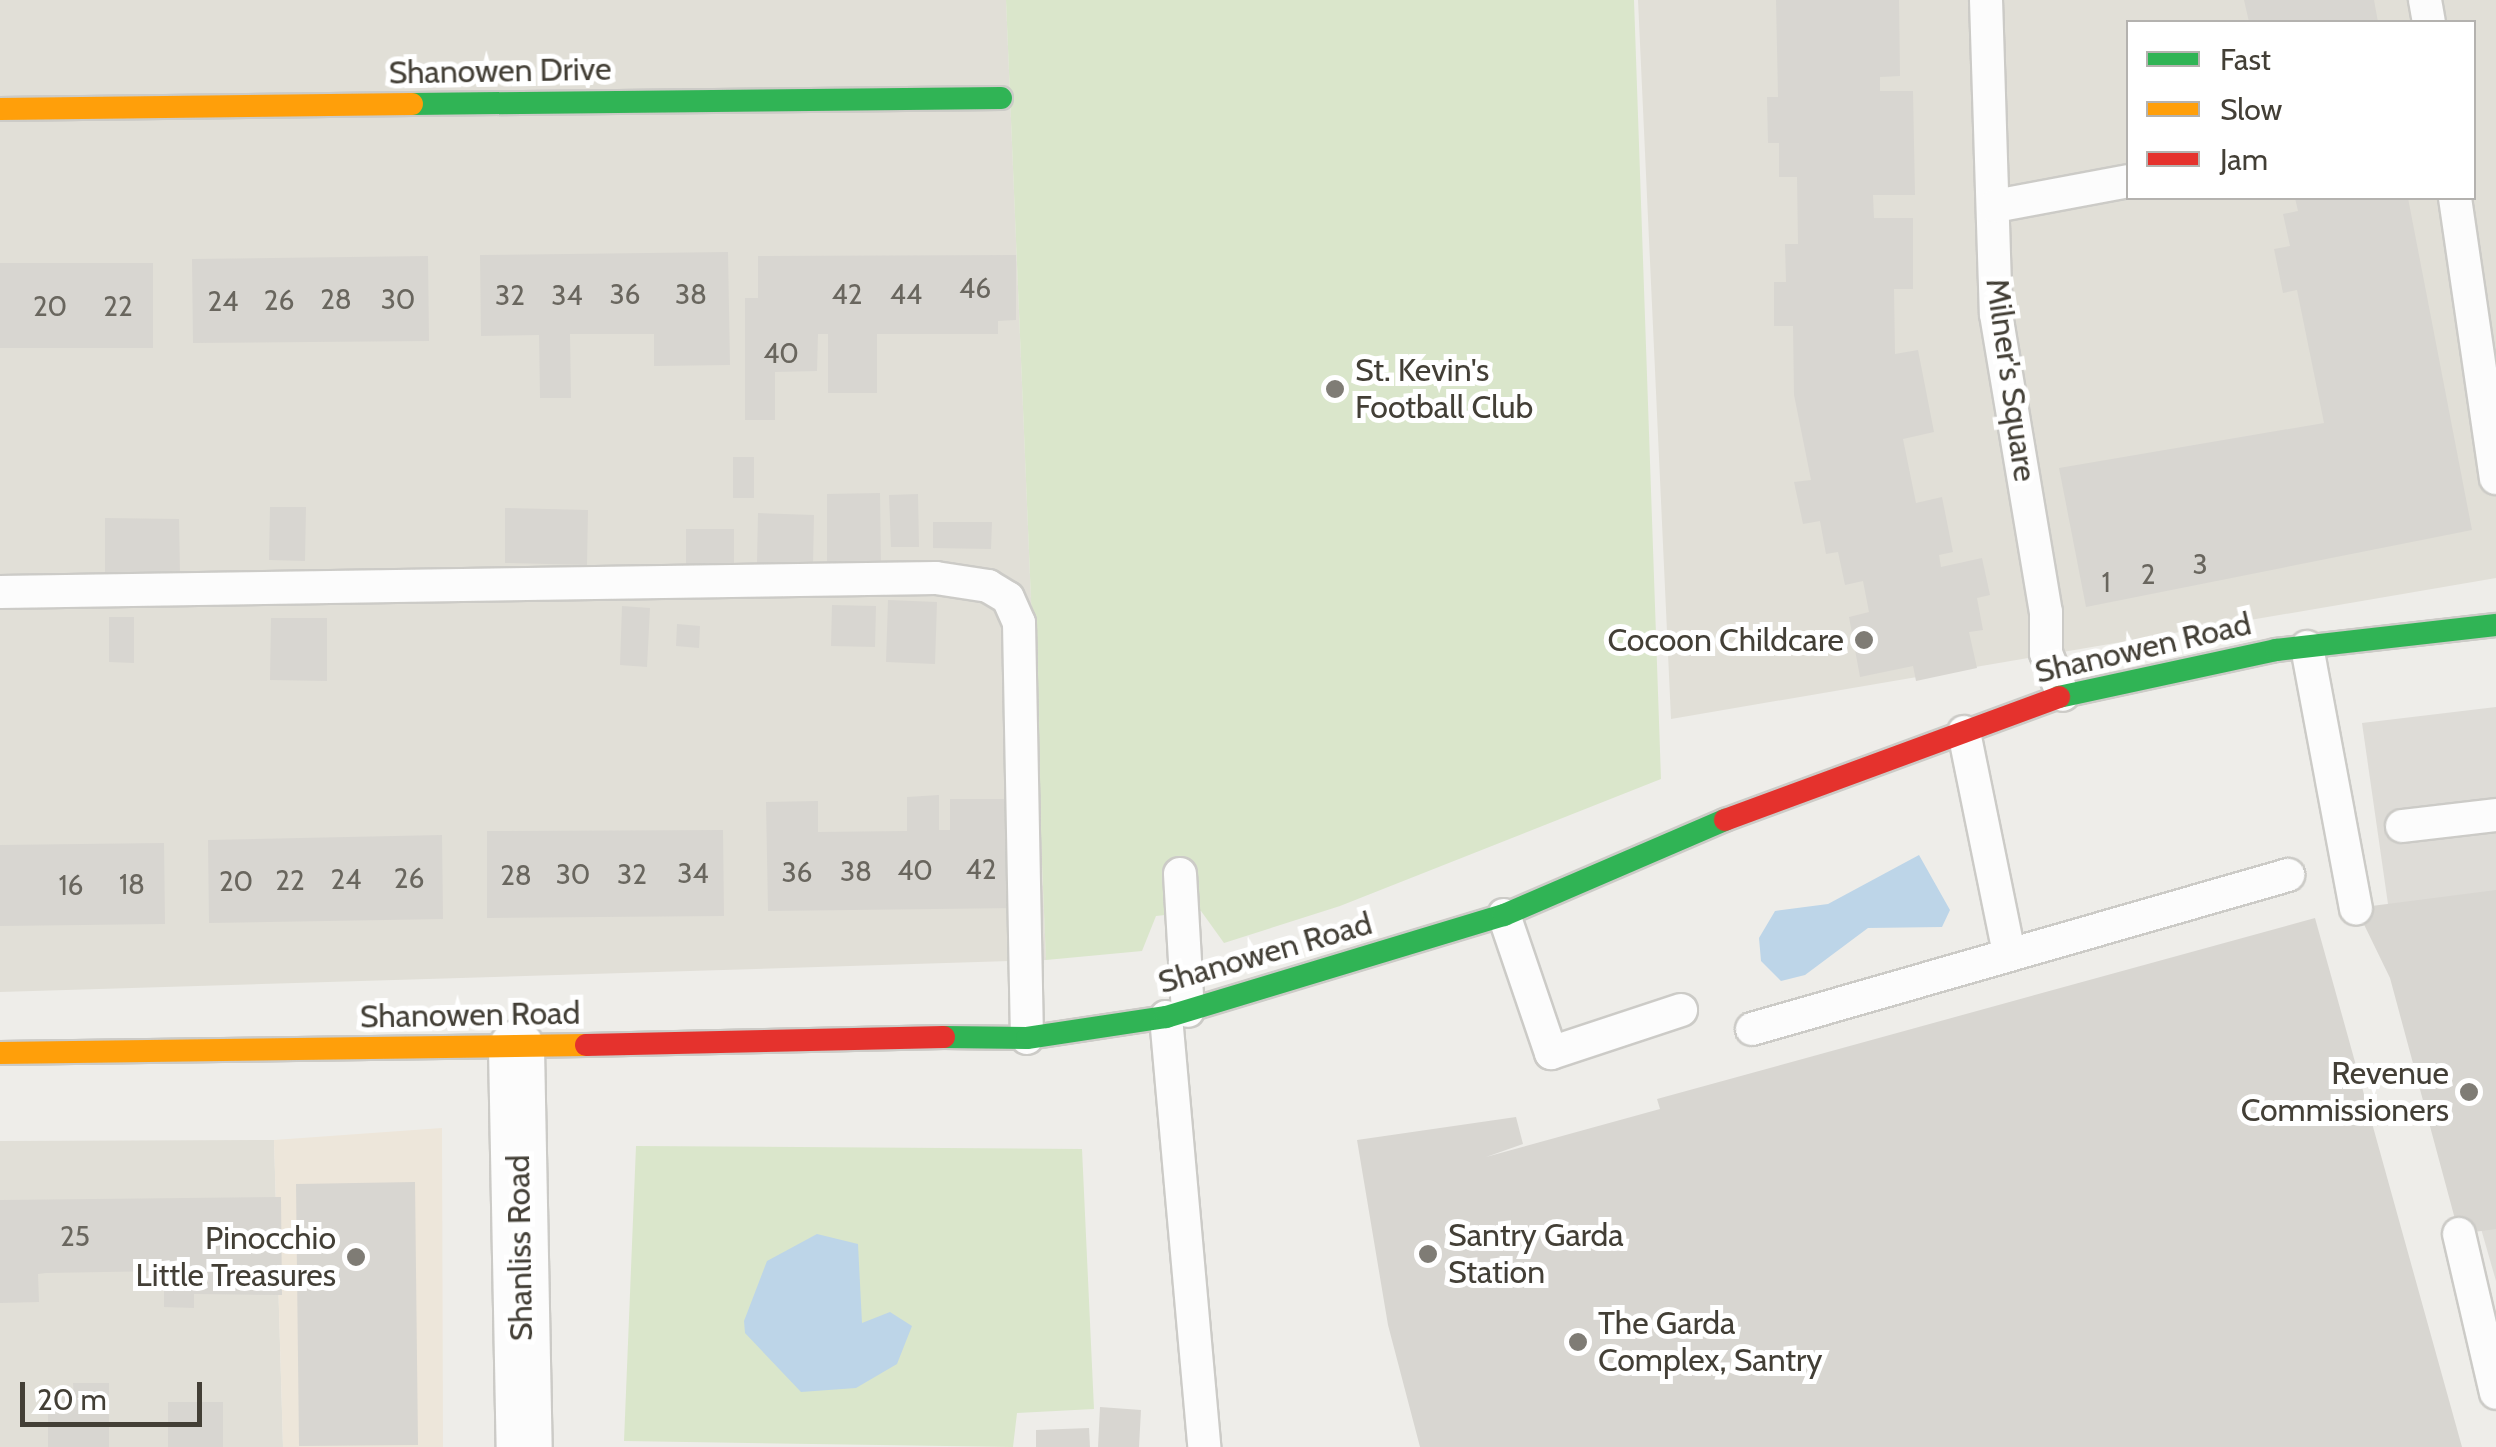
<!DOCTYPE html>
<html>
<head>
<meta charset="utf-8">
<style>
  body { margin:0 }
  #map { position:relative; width:2496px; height:1447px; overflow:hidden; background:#eeede9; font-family:Cabin,sans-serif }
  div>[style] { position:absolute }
  .residential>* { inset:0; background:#e1dfd7 }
  .commercial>* { inset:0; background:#ede6da }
  .industrial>* { inset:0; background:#dedcd7 }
  .green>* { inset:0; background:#dae6cb }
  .water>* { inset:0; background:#bdd5e8 }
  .building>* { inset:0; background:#d8d6d1 }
  .roads { filter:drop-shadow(2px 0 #cccbc7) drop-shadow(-2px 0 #cccbc7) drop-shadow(0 2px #cccbc7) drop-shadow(0 -2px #cccbc7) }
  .lane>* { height:32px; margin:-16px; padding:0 16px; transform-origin:16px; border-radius:16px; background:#fcfcfc }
  .street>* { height:55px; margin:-27.5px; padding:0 27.5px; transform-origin:27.5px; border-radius:27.5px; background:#fcfcfc }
  .fast>* { height:22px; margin:-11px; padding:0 11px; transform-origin:11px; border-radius:11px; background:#30b455 }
  .slow>* { height:22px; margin:-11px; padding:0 11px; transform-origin:11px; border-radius:11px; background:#ff9f0a }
  .jam>* { height:22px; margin:-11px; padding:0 11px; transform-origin:11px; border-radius:11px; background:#e5322d }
  .dots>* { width:28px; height:28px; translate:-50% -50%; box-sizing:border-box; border:5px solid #fff; border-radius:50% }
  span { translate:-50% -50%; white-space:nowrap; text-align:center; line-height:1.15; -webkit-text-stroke:10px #fff; paint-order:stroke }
  .number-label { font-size:28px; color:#69665e }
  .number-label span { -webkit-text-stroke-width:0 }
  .street-label { font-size:32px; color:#433f36 }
  .poi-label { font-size:32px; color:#433f36 }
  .left { translate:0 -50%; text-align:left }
  .right { translate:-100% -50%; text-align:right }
  .legend { position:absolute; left:2126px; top:20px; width:350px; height:180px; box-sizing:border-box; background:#fff; border:2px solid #b4b2af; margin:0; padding:12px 18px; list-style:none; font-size:30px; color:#433f36 }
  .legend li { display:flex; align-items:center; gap:20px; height:50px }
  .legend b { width:50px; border:2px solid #b4b2af }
  .scale { position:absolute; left:20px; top:1382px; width:182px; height:45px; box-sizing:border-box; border:5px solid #433f36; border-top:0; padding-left:12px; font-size:30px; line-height:35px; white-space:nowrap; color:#433f36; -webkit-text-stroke:8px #fff; paint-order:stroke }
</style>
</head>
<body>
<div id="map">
  <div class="residential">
    <i style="clip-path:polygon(0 0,1006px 0,1046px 960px,0 992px)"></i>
    <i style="clip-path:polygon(evenodd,1638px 0,2496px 0,2496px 578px,1671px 719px,1638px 0,2128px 22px,2474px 22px,2474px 198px,2128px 198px,2128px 22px)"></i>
    <i style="clip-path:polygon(274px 1140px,283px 1447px,0 1447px,0 1141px)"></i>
  </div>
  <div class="commercial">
    <i style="clip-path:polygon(442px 1128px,443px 1447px,283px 1447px,274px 1140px)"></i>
  </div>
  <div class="industrial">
    <i style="clip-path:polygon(2496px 707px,2496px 1281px,2388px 904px,2362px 723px)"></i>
  </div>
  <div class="green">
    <i style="clip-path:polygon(1006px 0,1634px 0,1661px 779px,1340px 906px,1224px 943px,1201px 911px,1156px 916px,1142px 951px,1046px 960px)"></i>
    <i style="clip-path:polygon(636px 1146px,1082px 1149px,1094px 1409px,1017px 1413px,1013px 1447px,624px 1441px)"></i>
  </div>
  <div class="water">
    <i style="clip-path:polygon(1919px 855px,1950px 910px,1942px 927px,1868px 928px,1805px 975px,1781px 981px,1761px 961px,1759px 938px,1775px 911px,1828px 904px)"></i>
    <i style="clip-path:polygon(817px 1234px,858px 1244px,862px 1323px,890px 1312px,912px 1326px,897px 1364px,856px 1388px,801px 1392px,745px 1333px,744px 1321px,767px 1261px)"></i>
  </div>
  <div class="building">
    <i style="clip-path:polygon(1776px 0,1899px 0,1900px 76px,1880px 77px,1880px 91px,1913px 91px,1915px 195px,1873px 195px,1874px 218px,1913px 218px,1913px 289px,1894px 289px,1895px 354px,1918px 350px,1934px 432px,1903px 439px,1916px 503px,1942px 497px,1953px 552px,1939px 555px,1941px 567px,1982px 558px,1990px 595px,1977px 598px,1983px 630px,1969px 632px,1977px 668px,1916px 681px,1913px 666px,1860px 677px,1849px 617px,1869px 612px,1863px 581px,1845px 585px,1838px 552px,1826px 554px,1820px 521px,1803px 524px,1794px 482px,1811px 480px,1794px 395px,1793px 326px,1774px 326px,1774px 282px,1786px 282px,1785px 244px,1798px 244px,1797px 177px,1779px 177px,1779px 143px,1768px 143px,1767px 97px,1778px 97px)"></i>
    <i style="clip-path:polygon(2244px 0,2374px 0,2378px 22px,2249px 22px)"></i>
    <i style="clip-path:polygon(2295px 198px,2408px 198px,2472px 530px,2086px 607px,2059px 468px,2324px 423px,2297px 290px,2283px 293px,2274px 249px,2290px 246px,2283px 214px,2298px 211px)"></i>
    <i style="clip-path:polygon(728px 252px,730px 365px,654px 366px,654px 334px,570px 334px,571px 398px,540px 398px,539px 335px,481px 336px,480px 255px)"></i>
    <i style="clip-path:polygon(1016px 255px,1016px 320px,998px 321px,998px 334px,877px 334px,877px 393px,828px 393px,828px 334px,818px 334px,817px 371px,775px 372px,775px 420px,745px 420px,745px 298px,758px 298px,758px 256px)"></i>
    <i style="clip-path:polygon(428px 256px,429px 341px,193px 343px,192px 259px)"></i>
    <i style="clip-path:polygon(0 263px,153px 263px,153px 348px,0 348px)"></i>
    <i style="clip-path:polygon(733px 457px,754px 457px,754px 498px,733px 498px)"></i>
    <i style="clip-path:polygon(880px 493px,881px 564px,827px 564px,827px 494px)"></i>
    <i style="clip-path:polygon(918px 494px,919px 547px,891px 547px,889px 495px)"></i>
    <i style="clip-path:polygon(270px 507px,306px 507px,305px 561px,269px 560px)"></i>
    <i style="clip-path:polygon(505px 508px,588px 510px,587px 565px,505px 563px)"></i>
    <i style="clip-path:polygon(758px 513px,814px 515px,813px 565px,757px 563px)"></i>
    <i style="clip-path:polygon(105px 518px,179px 519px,180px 576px,105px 575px)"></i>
    <i style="clip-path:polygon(933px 522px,992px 522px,991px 549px,933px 548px)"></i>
    <i style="clip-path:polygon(686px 529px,734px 529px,734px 566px,686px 565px)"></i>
    <i style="clip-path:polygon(888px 600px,937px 602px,935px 664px,886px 662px)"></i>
    <i style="clip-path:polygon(832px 605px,876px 606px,875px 647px,831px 646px)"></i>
    <i style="clip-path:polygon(622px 606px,650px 608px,647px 667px,620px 665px)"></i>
    <i style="clip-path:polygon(109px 617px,134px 617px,134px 663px,109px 662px)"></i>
    <i style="clip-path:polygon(271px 618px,327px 618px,327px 681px,270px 680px)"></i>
    <i style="clip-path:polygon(677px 624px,700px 626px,699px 648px,676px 646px)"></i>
    <i style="clip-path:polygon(939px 795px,939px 830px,950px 830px,950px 799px,1017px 799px,1019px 908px,768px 911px,766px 802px,818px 801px,818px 832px,907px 831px,907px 797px)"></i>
    <i style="clip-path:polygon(723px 830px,724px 916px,487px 918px,487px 831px)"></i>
    <i style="clip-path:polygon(442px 835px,443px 919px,209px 923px,208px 840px)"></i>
    <i style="clip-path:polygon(164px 843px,165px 924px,0 926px,0 845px)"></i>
    <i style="clip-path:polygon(2496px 890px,2496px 1229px,2459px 1234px,2390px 978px,2356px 908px)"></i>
    <i style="clip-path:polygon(2315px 918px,2462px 1447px,1420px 1447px,1388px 1325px,1357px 1140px,1516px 1117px,1523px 1144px,1486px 1157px,1660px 1109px,1657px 1099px)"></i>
    <i style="clip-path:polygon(415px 1182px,418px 1445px,299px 1446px,296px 1184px)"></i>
    <i style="clip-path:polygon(281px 1197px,282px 1295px,194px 1294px,194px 1308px,164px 1307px,164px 1271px,46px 1273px,38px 1274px,39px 1302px,0 1303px,0 1200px)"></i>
    <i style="clip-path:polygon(73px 1383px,109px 1383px,109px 1447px,48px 1447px,48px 1397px,74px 1397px)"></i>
    <i style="clip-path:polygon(168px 1402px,223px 1402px,223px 1447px,168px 1447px)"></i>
    <i style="clip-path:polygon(1100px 1407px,1141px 1410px,1139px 1447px,1098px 1447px)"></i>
    <i style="clip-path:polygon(1089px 1428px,1090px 1447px,1036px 1447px,1036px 1430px)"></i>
  </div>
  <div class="roads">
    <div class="lane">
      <i style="left:1986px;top:0;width:314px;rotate:88.2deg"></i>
      <i style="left:1996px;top:314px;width:302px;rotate:80.5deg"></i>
      <i style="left:2046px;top:612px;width:41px;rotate:90deg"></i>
      <i style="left:2046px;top:653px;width:45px;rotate:68deg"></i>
      <i style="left:2425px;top:0;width:22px;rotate:80deg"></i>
      <i style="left:2455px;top:198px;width:283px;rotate:81.7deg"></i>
      <i style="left:1995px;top:206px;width:135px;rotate:-10.6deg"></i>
      <i style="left:0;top:592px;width:936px;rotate:-0.86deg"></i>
      <i style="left:936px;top:578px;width:53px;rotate:8.7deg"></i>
      <i style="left:988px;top:586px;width:23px;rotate:31deg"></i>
      <i style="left:1008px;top:598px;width:27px;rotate:66deg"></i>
      <i style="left:1019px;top:623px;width:415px;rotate:88.9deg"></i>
      <i style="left:2307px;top:647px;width:266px;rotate:79.4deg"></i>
      <i style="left:1964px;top:732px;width:227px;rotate:78.5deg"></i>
      <i style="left:2402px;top:826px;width:95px;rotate:-6.7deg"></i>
      <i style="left:1180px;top:874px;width:137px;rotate:86.7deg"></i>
      <i style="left:1504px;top:915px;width:146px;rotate:71.2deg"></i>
      <i style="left:1551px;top:1053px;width:137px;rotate:-18.3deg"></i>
      <i style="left:1166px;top:1017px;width:432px;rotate:84.9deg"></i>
      <i style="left:1752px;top:1029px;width:558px;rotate:-16.03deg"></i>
      <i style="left:2459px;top:1234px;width:163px;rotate:76.9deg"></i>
    </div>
    <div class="street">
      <i style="left:516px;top:1048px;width:399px;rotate:88.9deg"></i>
    </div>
    <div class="fast">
      <i style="left:412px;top:104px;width:589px;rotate:-0.58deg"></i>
      <i style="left:2059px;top:697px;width:222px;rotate:-12.2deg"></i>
      <i style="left:2276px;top:650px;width:221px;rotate:-6.5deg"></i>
      <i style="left:944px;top:1037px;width:83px;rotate:0.7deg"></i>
      <i style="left:1027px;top:1038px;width:141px;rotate:-8.6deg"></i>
      <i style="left:1166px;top:1017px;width:353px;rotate:-16.8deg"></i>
      <i style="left:1504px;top:915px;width:241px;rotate:-23.3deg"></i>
    </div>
    <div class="slow">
      <i style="left:0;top:109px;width:412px;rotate:-0.7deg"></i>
      <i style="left:0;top:1053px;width:586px;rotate:-0.78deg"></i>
    </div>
    <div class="jam">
      <i style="left:1725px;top:820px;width:356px;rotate:-20.2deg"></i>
      <i style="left:586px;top:1045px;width:358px;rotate:-1.3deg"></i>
    </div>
  </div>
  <div class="dots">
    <i style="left:1335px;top:389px;background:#7f7c75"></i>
    <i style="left:1864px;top:640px;background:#7f7c75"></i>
    <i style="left:2469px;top:1092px;background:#7f7c75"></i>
    <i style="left:1428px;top:1254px;background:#7f7c75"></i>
    <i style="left:356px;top:1257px;background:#7f7c75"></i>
    <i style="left:1578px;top:1342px;background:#7f7c75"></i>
  </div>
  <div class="number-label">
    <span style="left:975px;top:288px">46</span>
    <span style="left:625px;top:294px">36</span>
    <span style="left:691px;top:294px">38</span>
    <span style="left:847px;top:294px">42</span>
    <span style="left:906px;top:294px">44</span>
    <span style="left:510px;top:295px">32</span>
    <span style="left:567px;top:295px">34</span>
    <span style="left:336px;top:299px">28</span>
    <span style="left:398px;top:299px">30</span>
    <span style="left:279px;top:300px">26</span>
    <span style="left:223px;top:301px">24</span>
    <span style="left:50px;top:306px">20</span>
    <span style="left:118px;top:306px">22</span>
    <span style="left:781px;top:353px">40</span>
    <span style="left:2200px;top:564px">3</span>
    <span style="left:2148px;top:574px">2</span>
    <span style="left:2106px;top:582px">1</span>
    <span style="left:981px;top:869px">42</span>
    <span style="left:915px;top:870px">40</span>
    <span style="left:856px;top:871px">38</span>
    <span style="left:797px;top:872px">36</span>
    <span style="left:693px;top:873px">34</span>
    <span style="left:573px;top:874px">30</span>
    <span style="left:632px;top:874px">32</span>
    <span style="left:516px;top:875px">28</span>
    <span style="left:409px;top:878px">26</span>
    <span style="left:346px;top:879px">24</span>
    <span style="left:290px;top:880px">22</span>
    <span style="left:236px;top:881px">20</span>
    <span style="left:132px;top:884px">18</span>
    <span style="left:71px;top:885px">16</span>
    <span style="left:75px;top:1236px">25</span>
  </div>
  <div class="street-label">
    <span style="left:500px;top:71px;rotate:-1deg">Shanowen Drive</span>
    <span style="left:2011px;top:380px;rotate:82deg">Milner's Square</span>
    <span style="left:2143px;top:648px;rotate:-13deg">Shanowen Road</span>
    <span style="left:1265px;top:953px;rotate:-16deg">Shanowen Road</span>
    <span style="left:470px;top:1015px;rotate:-1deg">Shanowen Road</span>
    <span style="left:520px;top:1248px;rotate:-91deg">Shanliss Road</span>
  </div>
  <div class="poi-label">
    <span class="left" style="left:1355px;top:389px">St. Kevin's<br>Football Club</span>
    <span class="right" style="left:1844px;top:640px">Cocoon Childcare</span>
    <span class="right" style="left:2449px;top:1092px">Revenue<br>Commissioners</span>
    <span class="left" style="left:1448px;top:1254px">Santry Garda<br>Station</span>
    <span class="right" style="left:336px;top:1257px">Pinocchio<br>Little Treasures</span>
    <span class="left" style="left:1598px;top:1342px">The Garda<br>Complex, Santry</span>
  </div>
  <ul class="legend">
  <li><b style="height:12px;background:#30b455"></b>Fast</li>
  <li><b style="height:12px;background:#ff9f0a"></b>Slow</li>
  <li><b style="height:12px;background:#e5322d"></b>Jam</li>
  </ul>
  <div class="scale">20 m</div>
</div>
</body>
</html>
